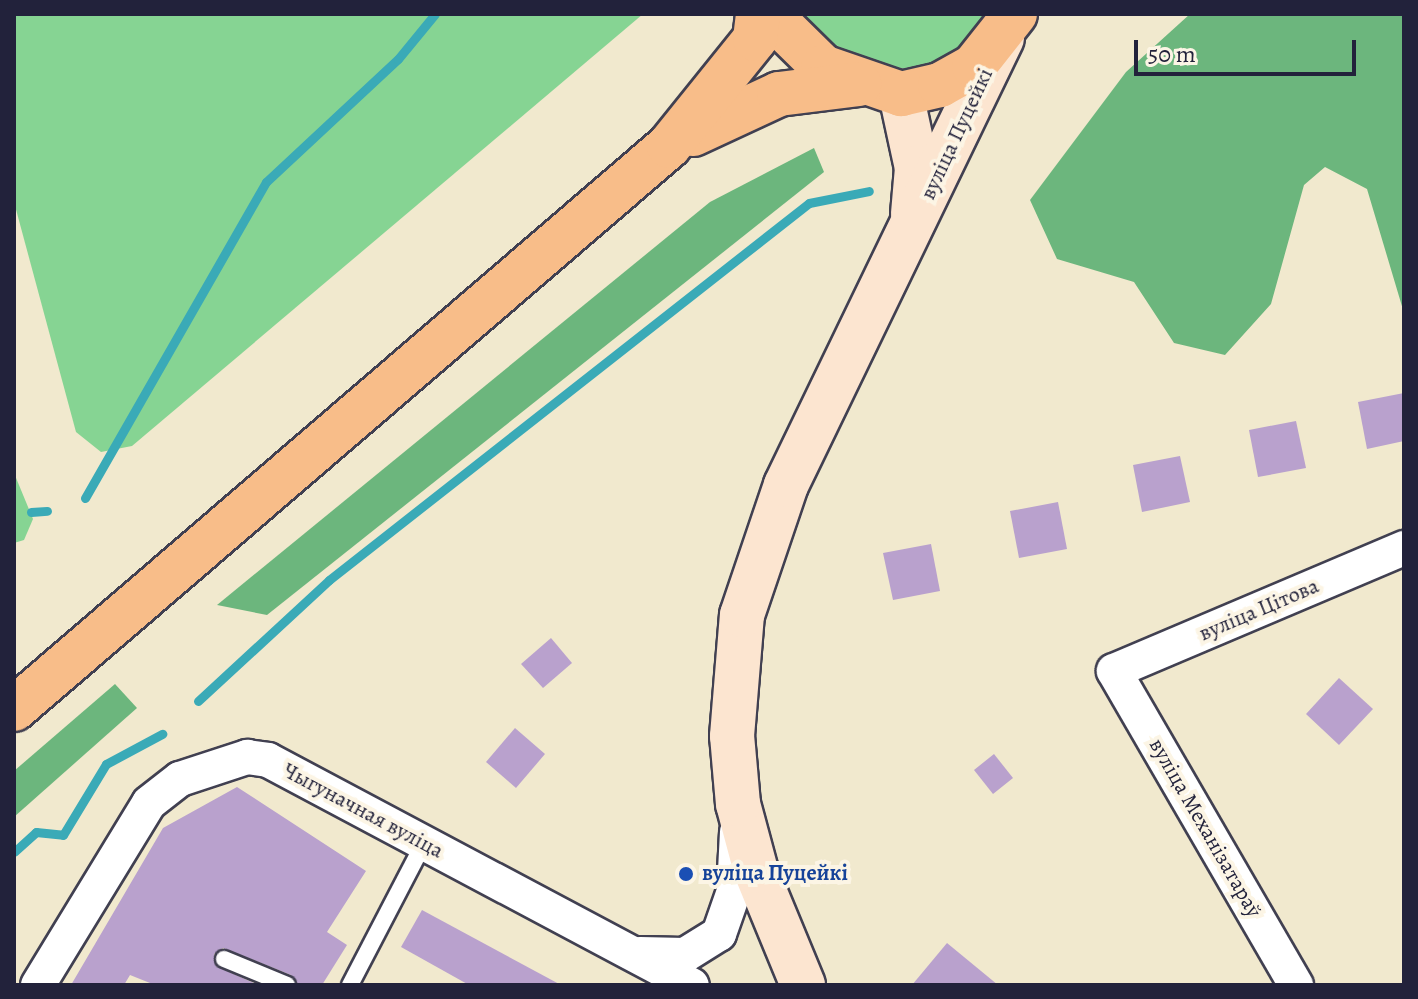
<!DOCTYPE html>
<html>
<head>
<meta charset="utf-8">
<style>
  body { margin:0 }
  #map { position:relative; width:1418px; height:999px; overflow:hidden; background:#f1e9ce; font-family:Alegreya,serif }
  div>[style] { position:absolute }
  .green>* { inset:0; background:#86d493 }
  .forest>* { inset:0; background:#6cb67d }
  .stream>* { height:9px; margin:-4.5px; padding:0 4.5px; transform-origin:4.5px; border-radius:4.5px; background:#3aaab7 }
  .building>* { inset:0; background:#b9a1cd }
  .roads { filter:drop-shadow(2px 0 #414051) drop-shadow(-2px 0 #414051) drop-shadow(0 2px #414051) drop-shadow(0 -2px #414051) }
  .service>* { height:16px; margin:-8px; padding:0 8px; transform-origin:8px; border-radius:8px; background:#fff }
  .minor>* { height:34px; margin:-17px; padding:0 17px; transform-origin:17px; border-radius:17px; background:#fff }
  .secondary>* { height:44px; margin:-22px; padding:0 22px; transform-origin:22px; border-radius:22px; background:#fce5d0 }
  .primary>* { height:44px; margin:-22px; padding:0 22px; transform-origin:22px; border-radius:22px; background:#f8bd89 }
  .dots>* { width:22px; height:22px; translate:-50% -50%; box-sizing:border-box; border:4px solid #fcf5e5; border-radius:50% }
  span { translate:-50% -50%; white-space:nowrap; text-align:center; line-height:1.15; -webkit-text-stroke:8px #fcf5e5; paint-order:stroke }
  .street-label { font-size:22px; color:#22223b }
  .transit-label { font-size:22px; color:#164399; font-weight:700 }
  .left { translate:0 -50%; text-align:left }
  .frame { position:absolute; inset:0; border:16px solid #22223b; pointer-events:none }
  .scale { position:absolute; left:1134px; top:40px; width:222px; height:36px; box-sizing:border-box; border:4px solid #22223b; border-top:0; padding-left:10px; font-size:24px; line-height:28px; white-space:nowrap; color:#22223b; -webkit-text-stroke:6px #fcf5e5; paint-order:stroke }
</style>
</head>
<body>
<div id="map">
  <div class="green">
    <i style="clip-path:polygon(14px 14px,643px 14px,132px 446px,101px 452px,76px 432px,14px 202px)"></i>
    <i style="clip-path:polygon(798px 14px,989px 14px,963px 46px,930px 64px,894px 70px,826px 47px)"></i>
    <i style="clip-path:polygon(14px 473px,33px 519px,24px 540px,14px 543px)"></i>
  </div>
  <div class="forest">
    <i style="clip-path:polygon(1190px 14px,1404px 14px,1404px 313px,1367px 189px,1325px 167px,1304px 185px,1271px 304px,1225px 355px,1174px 343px,1134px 282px,1057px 259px,1030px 200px,1126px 72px)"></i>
    <i style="clip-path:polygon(814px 148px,824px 172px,267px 615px,217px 605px,710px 202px)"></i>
    <i style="clip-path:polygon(115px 684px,137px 708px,14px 817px,14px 771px)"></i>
  </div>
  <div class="stream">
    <i style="left:85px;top:498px;width:364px;rotate:-60.2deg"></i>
    <i style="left:266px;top:182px;width:180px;rotate:-43deg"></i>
    <i style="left:398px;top:59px;width:58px;rotate:-50.6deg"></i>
    <i style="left:31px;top:512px;width:16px;rotate:-4deg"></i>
    <i style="left:198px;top:701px;width:178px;rotate:-42.7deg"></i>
    <i style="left:329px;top:580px;width:610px;rotate:-38.15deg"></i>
    <i style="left:809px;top:203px;width:61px;rotate:-11.3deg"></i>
    <i style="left:14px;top:852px;width:30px;rotate:-42deg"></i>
    <i style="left:36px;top:832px;width:27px;rotate:6deg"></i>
    <i style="left:63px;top:835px;width:83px;rotate:-58.8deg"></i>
    <i style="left:106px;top:764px;width:64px;rotate:-28.2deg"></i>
  </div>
  <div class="building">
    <i style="clip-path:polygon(1404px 393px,1404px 441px,1367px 449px,1358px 402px)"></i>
    <i style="clip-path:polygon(1296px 421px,1306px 468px,1258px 477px,1249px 430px)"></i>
    <i style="clip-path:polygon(1180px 456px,1190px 502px,1142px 512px,1133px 465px)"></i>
    <i style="clip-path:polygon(1058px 502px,1067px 549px,1019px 558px,1010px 511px)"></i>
    <i style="clip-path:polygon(931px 544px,940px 591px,893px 600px,883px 553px)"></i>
    <i style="clip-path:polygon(551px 638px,572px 663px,543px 688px,521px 664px)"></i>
    <i style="clip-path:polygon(1339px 678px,1373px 709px,1339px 745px,1306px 714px)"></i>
    <i style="clip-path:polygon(515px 728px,545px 754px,516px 788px,486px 762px)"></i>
    <i style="clip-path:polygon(994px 754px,1013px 778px,993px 794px,974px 770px)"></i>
    <i style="clip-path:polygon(237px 787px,366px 871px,327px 932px,347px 945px,322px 985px,298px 985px,291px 975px,223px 948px,214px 954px,216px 966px,258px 985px,155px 985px,130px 975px,124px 985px,71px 985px,163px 828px)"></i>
    <i style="clip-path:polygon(422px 910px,561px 985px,469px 985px,401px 947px)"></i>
    <i style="clip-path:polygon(947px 943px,998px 985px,912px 985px)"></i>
  </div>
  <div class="roads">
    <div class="service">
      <i style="left:224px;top:959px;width:68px;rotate:22.4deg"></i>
      <i style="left:350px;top:985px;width:160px;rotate:-62.5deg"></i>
    </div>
    <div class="minor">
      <i style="left:640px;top:954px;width:45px;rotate:1.3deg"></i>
      <i style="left:685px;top:955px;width:40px;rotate:-32deg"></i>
      <i style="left:719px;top:934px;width:46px;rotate:-70.8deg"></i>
      <i style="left:734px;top:891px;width:59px;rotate:-87.1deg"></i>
      <i style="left:38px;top:985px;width:213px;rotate:-58.6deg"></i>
      <i style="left:149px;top:803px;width:39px;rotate:-38deg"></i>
      <i style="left:180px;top:779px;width:71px;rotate:-18.2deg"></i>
      <i style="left:247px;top:757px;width:21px;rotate:8deg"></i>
      <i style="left:268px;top:760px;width:480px;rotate:28deg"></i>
      <i style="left:1296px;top:985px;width:363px;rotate:-120.1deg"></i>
      <i style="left:1114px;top:671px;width:315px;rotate:-23deg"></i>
    </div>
    <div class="secondary">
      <i style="left:901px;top:94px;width:76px;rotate:77.8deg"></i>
      <i style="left:917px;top:168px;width:46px;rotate:95deg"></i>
      <i style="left:803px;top:985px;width:123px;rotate:-112.4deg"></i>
      <i style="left:756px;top:871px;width:69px;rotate:-105deg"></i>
      <i style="left:738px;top:804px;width:68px;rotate:-95deg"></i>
      <i style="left:732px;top:736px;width:121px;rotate:-85.3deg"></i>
      <i style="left:742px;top:615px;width:137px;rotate:-71.3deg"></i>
      <i style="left:786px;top:485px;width:496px;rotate:-64.2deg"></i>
    </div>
    <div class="primary">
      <i style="left:769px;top:14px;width:76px;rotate:44.5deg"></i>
      <i style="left:823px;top:67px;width:83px;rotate:19.1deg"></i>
      <i style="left:901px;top:94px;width:40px;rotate:-13deg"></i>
      <i style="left:940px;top:85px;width:39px;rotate:-29deg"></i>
      <i style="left:974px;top:66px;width:66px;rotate:-51.7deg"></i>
      <i style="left:693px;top:134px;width:95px;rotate:-24.9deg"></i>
      <i style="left:779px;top:94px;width:81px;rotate:-7.1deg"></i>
      <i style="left:14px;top:709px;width:864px;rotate:-40.68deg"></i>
      <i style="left:669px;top:146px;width:137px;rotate:-51.2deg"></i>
      <i style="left:755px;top:39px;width:25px;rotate:-83deg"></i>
    </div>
  </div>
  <div class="dots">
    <i style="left:686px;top:874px;background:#1a4fb4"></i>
  </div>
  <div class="street-label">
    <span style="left:957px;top:134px;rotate:-65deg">вуліца Пуцейкі</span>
    <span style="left:1259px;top:610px;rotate:-23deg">вуліца Цітова</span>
    <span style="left:363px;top:811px;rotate:28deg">Чыгуначная вуліца</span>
    <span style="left:1205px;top:828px;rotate:60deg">вуліца Механізатараў</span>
  </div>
  <div class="transit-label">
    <span class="left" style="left:702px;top:874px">вуліца Пуцейкі</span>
  </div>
  <div class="frame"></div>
  <div class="scale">50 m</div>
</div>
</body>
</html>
